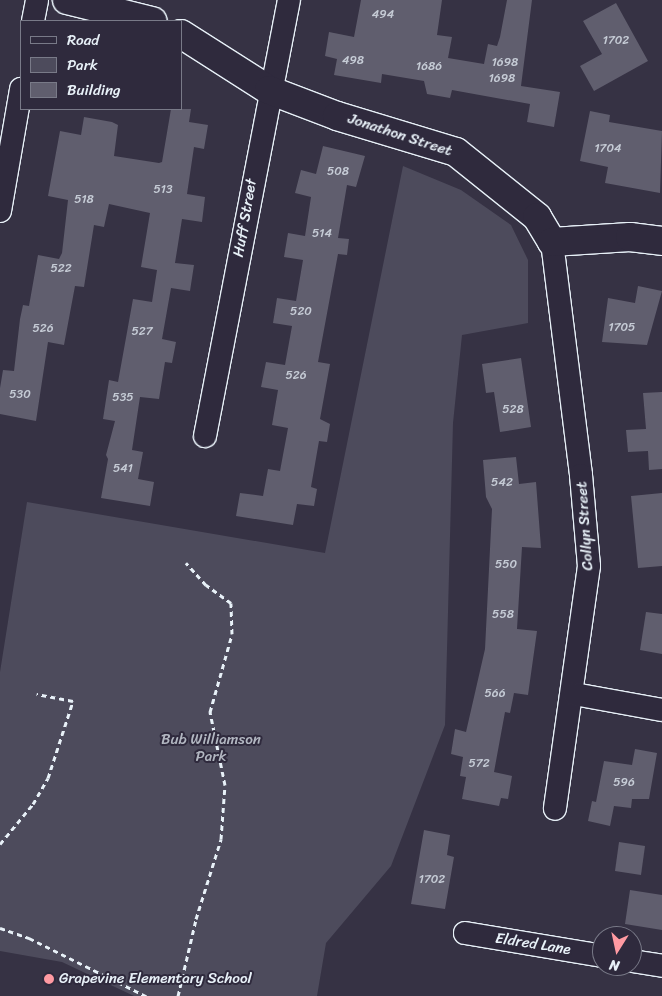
<!DOCTYPE html>
<html>
<head>
<meta charset="utf-8">
<style>
  body { margin:0 }
  #map { position:relative; width:662px; height:996px; overflow:hidden; background:#363244; font-family:Sriracha,sans-serif }
  div>[style] { position:absolute }
  .green>* { inset:0; background:#4d4b5c }
  .building>* { inset:0; background:#605e6e }
  .path>* { height:3px; margin-top:-1.5px; transform-origin:0; background:repeating-linear-gradient(90deg,#e8f1f8 0 5px,transparent 0 9px) }
  .roads { filter:drop-shadow(1px 0 #e8f1f8) drop-shadow(-1px 0 #e8f1f8) drop-shadow(0 1px #e8f1f8) drop-shadow(0 -1px #e8f1f8) }
  .street>* { height:22px; margin:-11px; padding:0 11px; transform-origin:11px; border-radius:11px; background:#2f2a3d }
  .secondary>* { height:28px; margin:-14px; padding:0 14px; transform-origin:14px; border-radius:14px; background:#2f2a3d }
  .dots>* { width:14px; height:14px; translate:-50% -50%; box-sizing:border-box; border:2px solid #2f2a3d; border-radius:50% }
  span { translate:-50% -50%; white-space:nowrap; text-align:center; line-height:1.15; -webkit-text-stroke:4px #2f2a3d; paint-order:stroke }
  .number-label { font-size:12px; color:#c6ccd6 }
  .number-label span { -webkit-text-stroke-width:0 }
  .street-label { font-size:15px; color:#e8f1f8 }
  .park-label { font-size:15px; color:#b2b7c1 }
  .poi-label { font-size:15px; color:#e8f1f8 }
  .left { translate:0 -50%; text-align:left }
  .legend { position:absolute; left:20px; top:20px; width:162px; height:90px; box-sizing:border-box; background:#2f2a3d; border:1px solid #797a88; margin:0; padding:6px 9px; list-style:none; font-size:15px; color:#e8f1f8 }
  .legend li { display:flex; align-items:center; gap:10px; height:25px }
  .legend b { width:25px; border:1px solid #797a88 }
  .north { position:absolute; left:592px; top:926px; width:50px; height:50px; box-sizing:border-box; background:#2f2a3d; border:1px solid #797a88; border-radius:50%; rotate:190deg; font-size:14px; font-weight:700; line-height:20px; text-align:center; color:#e8f1f8 }
  .north::after { content:''; display:block; margin:auto; width:18px; height:22px; background:#ff9aa2; clip-path:polygon(50% 0,100% 100%,50% 72%,0 100%) }
</style>
</head>
<body>
<div id="map">
  <div class="green">
    <i style="clip-path:polygon(403px 166px,461px 190px,511px 225px,528px 260px,528px 323px,462px 335px,453px 423px,445px 725px,391px 866px,326px 943px,317px 996px,134px 996px,62px 962px,0 951px,0 672px,27px 502px,325px 553px)"></i>
  </div>
  <div class="building">
    <i style="clip-path:polygon(361px 0,442px 0,437px 35px,452px 37px,448px 58px,484px 64px,488px 44px,497px 46px,500px 37px,507px 0,532px 0,521px 86px,560px 92px,554px 127px,527px 122px,530px 104px,452px 90px,450px 98px,427px 94px,424px 81px,382px 74px,381px 83px,334px 75px,337px 59px,325px 56px,329px 32px,354px 37px)"></i>
    <i style="clip-path:polygon(616px 3px,648px 61px,594px 91px,580px 66px,602px 54px,583px 21px)"></i>
    <i style="clip-path:polygon(171px 109px,191px 109px,189px 122px,208px 125px,204px 149px,194px 147px,187px 194px,205px 197px,202px 222px,182px 219px,175px 263px,194px 265px,190px 291px,171px 288px,162px 339px,176px 342px,172px 363px,165px 362px,159px 399px,140px 397px,132px 450px,143px 452px,138px 479px,154px 482px,150px 506px,101px 498px,108px 459px,106px 455px,115px 421px,103px 419px,109px 380px,118px 382px,133px 299px,152px 302px,157px 270px,141px 267px,150px 213px,109px 204px,104px 227px,94px 225px,84px 287px,75px 286px,64px 345px,48px 342px,36px 421px,0 414px,0 388px,3px 370px,14px 371px,20px 319px,23px 305px,29px 306px,38px 255px,59px 259px,62px 253px,68px 200px,48px 196px,60px 131px,81px 135px,84px 117px,112px 122px,118px 125px,114px 156px,159px 163px,162px 162px)"></i>
    <i style="clip-path:polygon(590px 111px,610px 115px,609px 122px,662px 131px,660px 193px,605px 183px,608px 167px,580px 161px)"></i>
    <i style="clip-path:polygon(323px 146px,365px 156px,356px 187px,347px 185px,338px 238px,349px 239px,347px 255px,338px 254px,318px 362px,330px 364px,320px 419px,330px 424px,327px 442px,319px 441px,311px 487px,317px 489px,314px 506px,297px 504px,293px 525px,236px 516px,240px 493px,263px 496px,268px 469px,280px 471px,288px 428px,272px 425px,278px 390px,261px 387px,266px 362px,285px 365px,292px 326px,273px 323px,277px 298px,296px 301px,303px 260px,284px 257px,288px 233px,305px 236px,311px 197px,295px 193px,301px 170px,316px 174px)"></i>
    <i style="clip-path:polygon(638px 286px,662px 291px,647px 345px,602px 342px,608px 298px,635px 303px)"></i>
    <i style="clip-path:polygon(521px 358px,531px 427px,500px 432px,494px 392px,486px 393px,482px 364px)"></i>
    <i style="clip-path:polygon(662px 392px,662px 469px,649px 470px,648px 451px,628px 452px,626px 430px,646px 429px,643px 393px)"></i>
    <i style="clip-path:polygon(516px 457px,519px 484px,536px 482px,541px 548px,522px 547px,517px 629px,537px 631px,528px 695px,514px 693px,510px 713px,505px 712px,494px 772px,512px 776px,508px 799px,501px 798px,499px 806px,462px 799px,466px 777px,460px 776px,463px 757px,451px 754px,455px 729px,466px 732px,485px 649px,492px 509px,486px 497px,483px 460px)"></i>
    <i style="clip-path:polygon(662px 493px,662px 566px,638px 568px,631px 496px)"></i>
    <i style="clip-path:polygon(646px 612px,662px 614px,662px 654px,640px 650px)"></i>
    <i style="clip-path:polygon(635px 749px,657px 753px,649px 799px,632px 799px,631px 808px,614px 806px,610px 826px,588px 821px,592px 801px,596px 802px,604px 761px,632px 765px)"></i>
    <i style="clip-path:polygon(424px 830px,450px 835px,447px 855px,454px 857px,445px 909px,411px 904px)"></i>
    <i style="clip-path:polygon(619px 842px,645px 846px,641px 875px,615px 871px)"></i>
    <i style="clip-path:polygon(630px 890px,662px 895px,662px 930px,625px 924px)"></i>
  </div>
  <div class="path">
    <i style="left:0;top:844px;width:52px;rotate:-50.5deg"></i>
    <i style="left:33px;top:804px;width:30px;rotate:-60deg"></i>
    <i style="left:48px;top:778px;width:81px;rotate:-72deg"></i>
    <i style="left:73px;top:701px;width:37px;rotate:-169deg"></i>
    <i style="left:0;top:928px;width:31px;rotate:19deg"></i>
    <i style="left:29px;top:938px;width:131px;rotate:26.4deg"></i>
    <i style="left:178px;top:996px;width:79px;rotate:-76.8deg"></i>
    <i style="left:196px;top:919px;width:84px;rotate:-72.6deg"></i>
    <i style="left:221px;top:839px;width:54px;rotate:-85.8deg"></i>
    <i style="left:225px;top:785px;width:75px;rotate:-101.6deg"></i>
    <i style="left:210px;top:712px;width:81px;rotate:-74.2deg"></i>
    <i style="left:232px;top:634px;width:31px;rotate:-92deg"></i>
    <i style="left:231px;top:603px;width:31px;rotate:-144deg"></i>
    <i style="left:206px;top:585px;width:30px;rotate:-132deg"></i>
  </div>
  <div class="roads">
    <div class="street">
      <i style="left:33px;top:21px;width:21px;rotate:-79deg"></i>
      <i style="left:0;top:211px;width:124px;rotate:-80.2deg"></i>
      <i style="left:552px;top:242px;width:235px;rotate:82.9deg"></i>
      <i style="left:581px;top:475px;width:91px;rotate:85deg"></i>
      <i style="left:589px;top:566px;width:245px;rotate:98deg"></i>
      <i style="left:205px;top:436px;width:444px;rotate:-79.1deg"></i>
      <i style="left:574px;top:694px;width:89px;rotate:10.3deg"></i>
      <i style="left:465px;top:933px;width:139px;rotate:9.5deg"></i>
      <i style="left:632px;top:961px;width:30px;rotate:9deg"></i>
    </div>
    <div class="secondary">
      <i style="left:67px;top:0;width:88px;rotate:13.9deg"></i>
      <i style="left:181px;top:34px;width:104px;rotate:32.5deg"></i>
      <i style="left:269px;top:90px;width:73px;rotate:20.9deg"></i>
      <i style="left:337px;top:116px;width:124px;rotate:16.8deg"></i>
      <i style="left:456px;top:152px;width:104px;rotate:38.7deg"></i>
      <i style="left:537px;top:217px;width:29px;rotate:59deg"></i>
      <i style="left:552px;top:242px;width:78px;rotate:-3.7deg"></i>
      <i style="left:630px;top:237px;width:32px;rotate:7deg"></i>
    </div>
  </div>
  <div class="dots">
    <i style="left:49px;top:979px;background:#ff9aa2"></i>
  </div>
  <div class="number-label">
    <span style="left:383px;top:15px">494</span>
    <span style="left:616px;top:41px">1702</span>
    <span style="left:353px;top:61px">498</span>
    <span style="left:505px;top:63px">1698</span>
    <span style="left:429px;top:67px">1686</span>
    <span style="left:502px;top:79px">1698</span>
    <span style="left:608px;top:149px">1704</span>
    <span style="left:338px;top:172px">508</span>
    <span style="left:163px;top:190px">513</span>
    <span style="left:84px;top:200px">518</span>
    <span style="left:322px;top:234px">514</span>
    <span style="left:61px;top:269px">522</span>
    <span style="left:301px;top:312px">520</span>
    <span style="left:622px;top:328px">1705</span>
    <span style="left:43px;top:329px">526</span>
    <span style="left:142px;top:332px">527</span>
    <span style="left:296px;top:376px">526</span>
    <span style="left:20px;top:395px">530</span>
    <span style="left:123px;top:398px">535</span>
    <span style="left:513px;top:410px">528</span>
    <span style="left:123px;top:469px">541</span>
    <span style="left:502px;top:483px">542</span>
    <span style="left:506px;top:565px">550</span>
    <span style="left:503px;top:615px">558</span>
    <span style="left:495px;top:694px">566</span>
    <span style="left:479px;top:764px">572</span>
    <span style="left:624px;top:783px">596</span>
    <span style="left:432px;top:880px">1702</span>
  </div>
  <div class="street-label">
    <span style="left:400px;top:135px;rotate:18deg">Jonathon Street</span>
    <span style="left:245px;top:218px;rotate:-80deg">Huff Street</span>
    <span style="left:585px;top:526px;rotate:-94deg">Collyn Street</span>
    <span style="left:533px;top:944px;rotate:9deg">Eldred Lane</span>
  </div>
  <div class="park-label">
    <span style="left:211px;top:748px">Bub Williamson<br>Park</span>
  </div>
  <div class="poi-label">
    <span class="left" style="left:59px;top:979px">Grapevine Elementary School</span>
  </div>
  <ul class="legend">
  <li><b style="height:6px;background:#2f2a3d"></b>Road</li>
  <li><b style="height:14px;background:#4d4b5c"></b>Park</li>
  <li><b style="height:14px;background:#605e6e"></b>Building</li>
  </ul>
  <div class="north">N</div>
</div>
</body>
</html>
